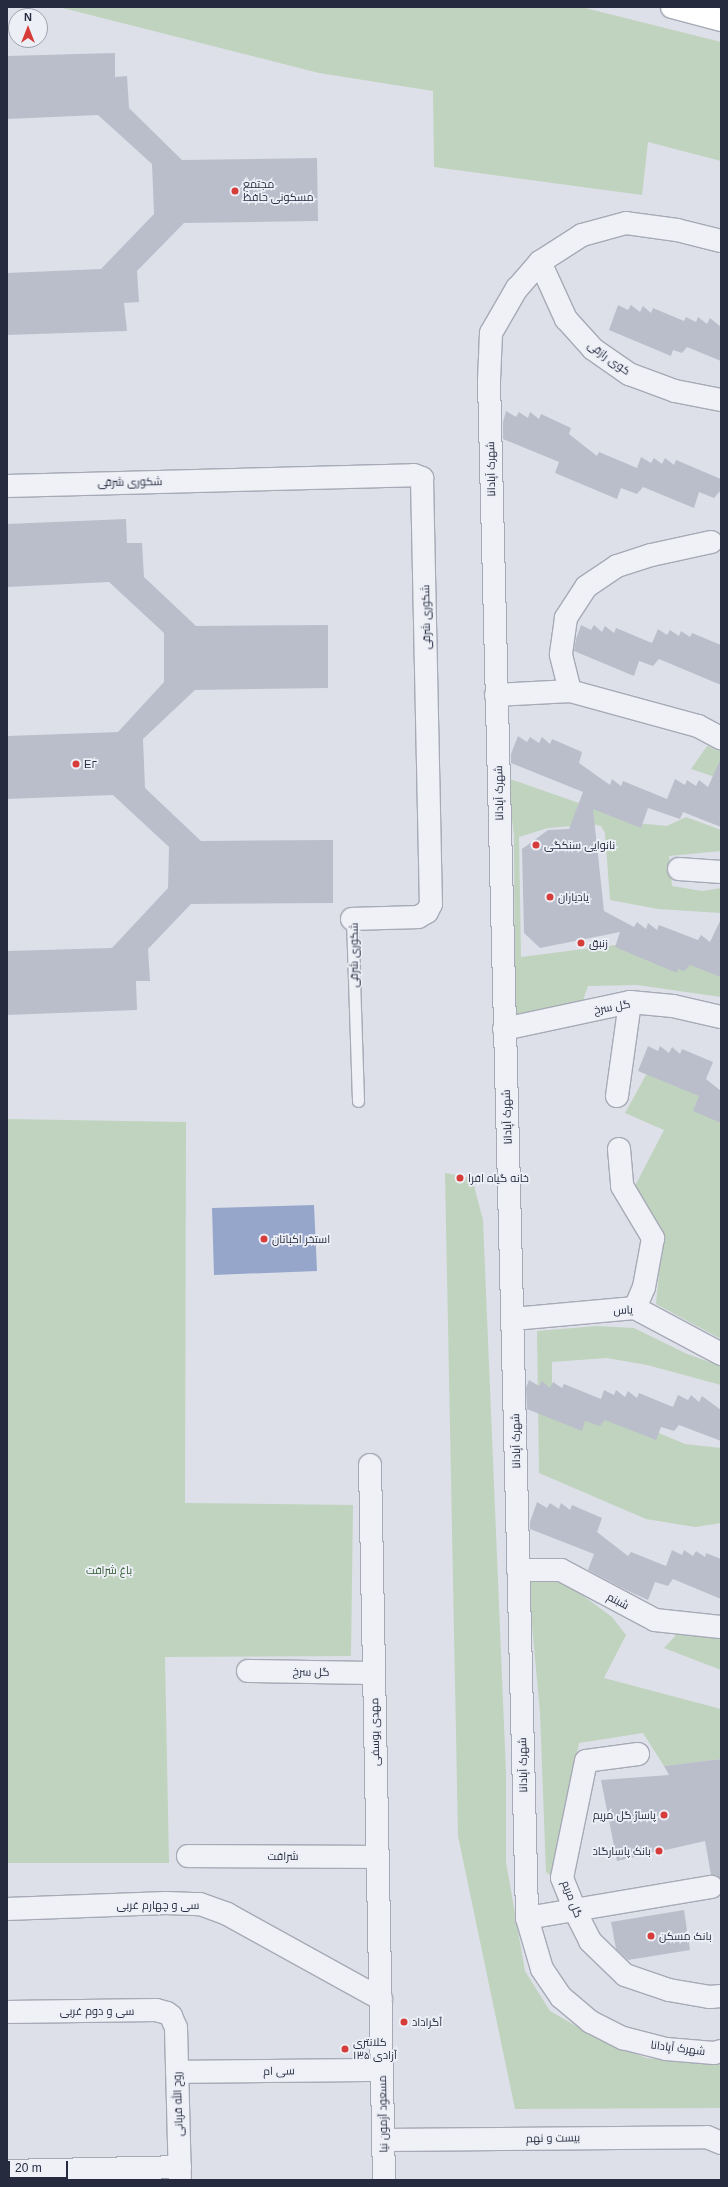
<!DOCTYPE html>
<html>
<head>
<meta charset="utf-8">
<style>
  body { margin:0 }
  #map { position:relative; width:728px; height:2187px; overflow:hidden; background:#dde0e8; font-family:Arial,Cairo,sans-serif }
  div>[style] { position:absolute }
  .green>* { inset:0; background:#c0d3be }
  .water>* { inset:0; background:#96a6cb }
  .building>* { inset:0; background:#babecb }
  .roads { filter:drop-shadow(1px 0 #a6aab6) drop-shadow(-1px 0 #a6aab6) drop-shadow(0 1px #a6aab6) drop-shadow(0 -1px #a6aab6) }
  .service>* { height:11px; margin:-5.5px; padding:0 5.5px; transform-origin:5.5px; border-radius:5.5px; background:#f0f1f6 }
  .minor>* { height:22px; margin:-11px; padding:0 11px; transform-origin:11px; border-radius:11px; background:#f0f1f6 }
  .trunk>* { height:22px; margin:-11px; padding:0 11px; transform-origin:11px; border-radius:11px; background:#fff }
  .dots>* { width:11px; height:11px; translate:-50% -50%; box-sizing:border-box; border:2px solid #edeff6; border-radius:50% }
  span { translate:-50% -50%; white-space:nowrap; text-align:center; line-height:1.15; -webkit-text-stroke:3.5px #edeff6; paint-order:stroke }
  .poi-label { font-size:11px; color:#262b40 }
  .left { translate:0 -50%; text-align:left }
  .right { translate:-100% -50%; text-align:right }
  .street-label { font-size:11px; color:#262b40 }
  .park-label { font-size:11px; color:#335c32 }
  .frame { position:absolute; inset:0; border:8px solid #262b40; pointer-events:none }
  .north { position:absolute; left:8px; top:8px; width:40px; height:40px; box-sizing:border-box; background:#edeff6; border:1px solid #9da1ad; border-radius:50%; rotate:0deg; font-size:11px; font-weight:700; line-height:16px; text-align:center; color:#262b40 }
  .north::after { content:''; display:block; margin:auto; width:14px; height:18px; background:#d63d3a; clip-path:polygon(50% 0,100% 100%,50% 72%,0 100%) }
  .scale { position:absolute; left:8px; top:2161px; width:60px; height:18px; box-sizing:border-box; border:2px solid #262b40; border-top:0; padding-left:5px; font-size:12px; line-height:14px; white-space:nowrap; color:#262b40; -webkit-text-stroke:3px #edeff6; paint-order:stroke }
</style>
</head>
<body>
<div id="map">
  <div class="green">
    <i style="clip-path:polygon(59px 7px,581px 7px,721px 42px,721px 161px,648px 142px,642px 195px,434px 167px,433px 91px,319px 73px)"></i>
    <i style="clip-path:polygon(707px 746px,721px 751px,721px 779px,691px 769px)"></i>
    <i style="clip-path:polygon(507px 778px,636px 823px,667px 826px,686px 817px,721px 830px,721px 851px,669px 856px,672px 886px,702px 891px,721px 888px,721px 913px,658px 909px,610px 900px,605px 833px,601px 826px,593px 824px,548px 828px,519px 837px,521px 957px,615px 945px,663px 962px,721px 964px,721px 997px,637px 985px,588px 986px,582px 1003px,515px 1019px,514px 836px)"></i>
    <i style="clip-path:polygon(651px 1066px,721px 1109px,721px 1339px,656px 1304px,663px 1231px,635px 1186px,664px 1130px,625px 1113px)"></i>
    <i style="clip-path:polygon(7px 1119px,186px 1122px,185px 1503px,353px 1505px,351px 1656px,165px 1657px,169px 1863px,7px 1863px)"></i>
    <i style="clip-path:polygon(445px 1173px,472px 1178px,483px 1220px,506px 1773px,506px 1862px,525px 1971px,550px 2011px,595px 2037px,646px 2058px,710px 2065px,721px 2063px,721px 2108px,515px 2109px,458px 1836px)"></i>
    <i style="clip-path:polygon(597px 1326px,634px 1328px,687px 1354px,721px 1366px,721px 1385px,647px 1365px,607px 1358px,552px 1362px,552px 1410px,611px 1413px,685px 1444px,721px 1448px,721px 1523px,695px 1527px,646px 1519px,539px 1473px,537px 1331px)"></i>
    <i style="clip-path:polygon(562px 1580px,612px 1617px,626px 1635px,604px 1678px,721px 1709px,721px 1759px,664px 1766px,643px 1733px,579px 1743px,558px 1848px,555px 1879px,546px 1872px,540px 1713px,528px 1581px)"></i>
    <i style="clip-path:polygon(678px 1633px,721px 1638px,721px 1670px,664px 1648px)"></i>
  </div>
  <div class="water">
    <i style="clip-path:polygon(314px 1205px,317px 1271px,214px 1275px,212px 1208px)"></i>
  </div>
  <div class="building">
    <i style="clip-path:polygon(115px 53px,115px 77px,127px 76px,129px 108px,182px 160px,317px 158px,318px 221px,184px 223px,137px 271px,139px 302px,124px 303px,127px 331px,7px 335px,7px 273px,101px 269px,154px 214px,152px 164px,98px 115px,7px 119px,7px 56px)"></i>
    <i style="clip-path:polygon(618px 305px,628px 310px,631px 305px,640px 312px,643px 306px,651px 313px,653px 308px,684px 321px,686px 317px,696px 322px,698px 317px,707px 324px,710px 318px,721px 327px,721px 361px,687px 347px,682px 353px,673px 350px,671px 356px,609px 330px)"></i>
    <i style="clip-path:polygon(506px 411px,516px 417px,519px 412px,528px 418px,530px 412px,539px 419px,541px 414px,571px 428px,569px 434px,597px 456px,599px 452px,637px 468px,641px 457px,651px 463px,654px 458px,662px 464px,665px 458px,674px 465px,676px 460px,721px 479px,721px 490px,714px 498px,699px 492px,694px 508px,643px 487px,637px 494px,621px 488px,617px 499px,555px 473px,559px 462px,503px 439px,503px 422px)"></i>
    <i style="clip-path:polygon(126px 519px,127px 543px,142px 543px,144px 577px,196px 626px,328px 625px,328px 688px,195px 690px,143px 739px,145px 788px,201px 841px,333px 840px,333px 903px,191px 904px,148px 949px,150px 981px,136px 981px,137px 1010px,7px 1015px,7px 951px,112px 948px,168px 888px,169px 847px,113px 795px,7px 799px,7px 736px,118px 732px,164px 682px,164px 633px,109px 582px,7px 587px,7px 524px)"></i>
    <i style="clip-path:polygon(581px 625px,591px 630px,594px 625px,602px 632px,605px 626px,614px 633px,616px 628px,652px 643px,658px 629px,667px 635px,670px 630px,679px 636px,681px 631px,690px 637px,692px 633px,721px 645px,721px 685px,659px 659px,653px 666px,639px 661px,634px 676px,574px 651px,576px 639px)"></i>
    <i style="clip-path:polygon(518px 736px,527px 742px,530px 737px,539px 743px,542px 737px,550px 744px,552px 739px,582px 752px,579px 763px,610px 785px,612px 779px,621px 786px,623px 781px,667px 799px,675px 779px,685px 785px,687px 780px,696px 786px,699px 780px,708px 787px,721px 758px,721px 827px,683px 812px,680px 819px,648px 808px,641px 828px,593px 809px,604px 911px,634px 927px,637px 922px,646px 929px,648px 923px,657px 930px,659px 925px,698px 940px,701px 935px,710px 942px,721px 919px,721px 977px,690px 965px,684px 971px,678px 969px,677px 973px,615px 947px,620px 932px,540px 948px,524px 933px,522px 849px,548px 830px,569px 829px,583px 792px,511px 763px,511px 754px)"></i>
    <i style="clip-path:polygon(648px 1046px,658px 1051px,660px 1046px,669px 1053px,672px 1047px,680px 1054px,682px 1049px,713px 1062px,706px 1079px,721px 1091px,721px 1123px,693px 1111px,699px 1096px,638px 1071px)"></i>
    <i style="clip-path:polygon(529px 1380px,539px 1386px,542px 1381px,550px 1388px,553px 1382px,562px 1388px,564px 1384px,601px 1399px,604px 1390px,614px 1395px,616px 1390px,625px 1397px,628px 1391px,637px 1398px,639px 1393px,673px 1407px,678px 1395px,688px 1400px,691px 1395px,699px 1402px,702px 1396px,721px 1410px,721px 1441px,679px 1425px,674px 1431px,661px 1427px,656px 1440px,605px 1420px,600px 1426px,585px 1421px,582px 1431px,527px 1409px,526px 1388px)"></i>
    <i style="clip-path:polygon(537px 1502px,547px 1508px,550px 1503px,559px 1509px,561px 1503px,570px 1510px,572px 1505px,602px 1518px,597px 1532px,628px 1556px,631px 1552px,666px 1566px,672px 1550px,682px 1555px,684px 1550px,693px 1556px,696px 1551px,705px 1557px,706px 1553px,721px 1559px,721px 1599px,673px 1579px,668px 1586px,655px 1582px,648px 1600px,626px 1590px,588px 1570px,594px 1554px,530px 1529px,530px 1522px)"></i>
    <i style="clip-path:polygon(721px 1759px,721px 1880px,716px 1875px,711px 1875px,705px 1841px,617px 1861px,601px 1780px,669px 1775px,664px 1766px)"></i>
    <i style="clip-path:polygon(684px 1910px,690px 1950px,628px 1960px,616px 1949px,611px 1922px)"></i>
  </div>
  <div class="roads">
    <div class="service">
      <i style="left:352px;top:919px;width:182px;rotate:88.1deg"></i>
    </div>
    <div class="minor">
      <i style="left:721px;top:241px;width:45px;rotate:-166deg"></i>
      <i style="left:677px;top:230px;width:51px;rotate:-172.2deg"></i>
      <i style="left:626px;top:223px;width:46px;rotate:164.7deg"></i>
      <i style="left:582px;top:235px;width:50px;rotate:147.3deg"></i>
      <i style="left:540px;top:262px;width:35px;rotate:131deg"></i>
      <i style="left:517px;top:288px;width:52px;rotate:120deg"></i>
      <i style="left:491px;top:333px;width:48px;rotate:92.4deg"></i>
      <i style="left:489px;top:381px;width:1537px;rotate:88.58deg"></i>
      <i style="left:527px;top:1918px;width:53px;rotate:73.6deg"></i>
      <i style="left:542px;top:1969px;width:34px;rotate:56deg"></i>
      <i style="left:561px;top:1997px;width:39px;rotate:40deg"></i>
      <i style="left:591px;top:2022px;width:36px;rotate:27deg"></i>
      <i style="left:623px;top:2038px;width:44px;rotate:14.3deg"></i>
      <i style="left:666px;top:2049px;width:48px;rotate:4.8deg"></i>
      <i style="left:714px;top:2053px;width:7px;rotate:-16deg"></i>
      <i style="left:540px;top:262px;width:63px;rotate:65.5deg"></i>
      <i style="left:566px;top:319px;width:40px;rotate:48deg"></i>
      <i style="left:593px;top:349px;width:44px;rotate:34.8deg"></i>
      <i style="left:629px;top:374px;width:49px;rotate:20.3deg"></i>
      <i style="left:675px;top:391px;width:47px;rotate:11.1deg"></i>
      <i style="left:7px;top:486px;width:407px;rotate:-1.5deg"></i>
      <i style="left:414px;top:475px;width:9px;rotate:21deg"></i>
      <i style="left:422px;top:478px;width:426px;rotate:88.8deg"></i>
      <i style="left:431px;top:904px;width:9px;rotate:117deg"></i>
      <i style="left:427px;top:912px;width:10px;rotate:151deg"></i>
      <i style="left:418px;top:917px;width:66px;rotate:178.3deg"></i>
      <i style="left:711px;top:542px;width:61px;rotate:167.8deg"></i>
      <i style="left:651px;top:555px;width:36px;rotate:162deg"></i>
      <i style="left:617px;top:566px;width:37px;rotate:146deg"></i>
      <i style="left:586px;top:587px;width:37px;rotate:123deg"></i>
      <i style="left:566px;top:618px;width:37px;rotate:98deg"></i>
      <i style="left:561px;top:655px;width:37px;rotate:76deg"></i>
      <i style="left:570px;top:691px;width:133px;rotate:15.3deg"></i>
      <i style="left:698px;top:726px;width:26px;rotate:28deg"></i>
      <i style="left:496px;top:695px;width:74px;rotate:-3.1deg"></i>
      <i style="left:679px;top:869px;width:42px;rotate:4.1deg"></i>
      <i style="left:504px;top:1029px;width:129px;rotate:-12.1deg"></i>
      <i style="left:630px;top:1002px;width:43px;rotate:5.3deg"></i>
      <i style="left:673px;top:1006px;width:49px;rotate:12.9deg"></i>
      <i style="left:617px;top:1096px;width:95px;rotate:-82.1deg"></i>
      <i style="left:619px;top:1149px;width:37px;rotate:85deg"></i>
      <i style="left:622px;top:1186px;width:61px;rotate:59.2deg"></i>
      <i style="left:653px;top:1238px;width:50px;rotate:100.4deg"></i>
      <i style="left:644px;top:1287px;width:23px;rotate:113deg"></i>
      <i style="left:513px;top:1319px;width:122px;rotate:-5.2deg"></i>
      <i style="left:635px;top:1308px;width:98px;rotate:28.1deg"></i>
      <i style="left:370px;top:1465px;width:715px;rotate:88.88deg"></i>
      <i style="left:518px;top:1570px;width:43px"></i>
      <i style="left:561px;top:1570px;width:106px;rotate:28deg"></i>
      <i style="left:655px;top:1620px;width:66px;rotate:6.1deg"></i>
      <i style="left:248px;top:1671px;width:126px;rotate:0.9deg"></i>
      <i style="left:638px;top:1754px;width:52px;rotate:172.3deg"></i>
      <i style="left:586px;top:1761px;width:119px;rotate:101.6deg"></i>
      <i style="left:562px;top:1878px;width:35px;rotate:68deg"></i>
      <i style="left:575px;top:1911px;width:34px;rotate:63deg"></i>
      <i style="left:590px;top:1941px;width:49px;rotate:44.2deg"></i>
      <i style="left:625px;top:1975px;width:46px;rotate:18.8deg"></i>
      <i style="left:669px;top:1990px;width:42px;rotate:9.7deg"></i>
      <i style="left:710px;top:1997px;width:11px;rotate:-5deg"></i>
      <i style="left:188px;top:1856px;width:190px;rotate:0.3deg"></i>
      <i style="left:7px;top:1909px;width:159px;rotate:-2.2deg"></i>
      <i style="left:166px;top:1903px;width:34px;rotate:2deg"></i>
      <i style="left:200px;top:1904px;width:29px;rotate:20deg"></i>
      <i style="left:227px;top:1914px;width:176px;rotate:28.9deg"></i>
      <i style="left:527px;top:1918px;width:187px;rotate:-9.6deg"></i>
      <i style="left:7px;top:2012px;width:149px;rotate:-0.8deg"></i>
      <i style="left:156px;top:2010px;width:11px;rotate:15deg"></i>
      <i style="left:167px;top:2013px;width:5px;rotate:37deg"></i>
      <i style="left:171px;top:2016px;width:13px;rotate:67deg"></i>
      <i style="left:176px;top:2028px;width:152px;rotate:88.5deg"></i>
      <i style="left:177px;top:2072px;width:205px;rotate:-0.6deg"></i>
      <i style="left:383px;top:2140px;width:324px;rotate:-0.5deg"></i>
      <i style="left:707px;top:2137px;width:15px;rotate:23deg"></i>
      <i style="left:7px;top:2171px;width:173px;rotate:-1.3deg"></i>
    </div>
    <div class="trunk">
      <i style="left:672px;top:7px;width:51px;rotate:14.9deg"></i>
    </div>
  </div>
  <div class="dots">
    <i style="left:235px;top:191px;background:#d63d3a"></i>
    <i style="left:76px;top:764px;background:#d63d3a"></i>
    <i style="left:536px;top:845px;background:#d63d3a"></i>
    <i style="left:550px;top:897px;background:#d63d3a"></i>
    <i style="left:581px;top:943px;background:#d63d3a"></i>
    <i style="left:460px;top:1178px;background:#d63d3a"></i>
    <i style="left:264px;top:1239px;background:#d63d3a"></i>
    <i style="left:664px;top:1815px;background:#d63d3a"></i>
    <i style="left:659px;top:1851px;background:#d63d3a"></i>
    <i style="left:651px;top:1936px;background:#d63d3a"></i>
    <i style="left:404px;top:2022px;background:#d63d3a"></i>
    <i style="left:345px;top:2049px;background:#d63d3a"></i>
  </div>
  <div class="poi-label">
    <span class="left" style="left:243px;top:191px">مجتمع<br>مسکونی حافظ</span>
    <span class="left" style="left:84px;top:764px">E۲</span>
    <span class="left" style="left:544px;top:845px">نانوایی سنکگی</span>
    <span class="left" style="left:558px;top:897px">یادیاران</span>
    <span class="left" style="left:589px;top:943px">زنبق</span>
    <span class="left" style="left:468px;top:1178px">خانه گیاه افرا</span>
    <span class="left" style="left:272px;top:1239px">استخر اکباتان</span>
    <span class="right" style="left:656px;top:1815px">پاساژ گل مریم</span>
    <span class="right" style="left:651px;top:1851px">بانک پاسارگاد</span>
    <span class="left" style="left:659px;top:1936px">بانک مسکن</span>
    <span class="left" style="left:412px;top:2022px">آگراداد</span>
    <span class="left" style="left:353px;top:2049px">کلانتری<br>۱۳۵ آزادی</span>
  </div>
  <div class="street-label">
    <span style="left:609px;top:358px;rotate:36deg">کوی رازقی</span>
    <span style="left:491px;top:469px;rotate:-91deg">شهرک آپادانا</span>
    <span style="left:130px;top:482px;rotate:-1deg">شکوری شرقی</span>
    <span style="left:426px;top:617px;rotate:-91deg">شکوری شرقی</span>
    <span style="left:499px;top:793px;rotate:-91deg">شهرک آپادانا</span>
    <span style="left:354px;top:955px;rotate:-90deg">شکوری شرقی</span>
    <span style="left:612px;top:1007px;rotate:-10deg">گل سرخ</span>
    <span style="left:507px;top:1117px;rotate:-92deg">شهرک آپادانا</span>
    <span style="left:623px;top:1310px;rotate:-2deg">یاس</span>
    <span style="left:516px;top:1441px;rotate:-91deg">شهرک آپادانا</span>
    <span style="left:618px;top:1601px;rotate:28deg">شبنم</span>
    <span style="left:311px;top:1672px;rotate:1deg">گل سرخ</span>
    <span style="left:375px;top:1732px;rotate:-91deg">مهدی یوسفی</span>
    <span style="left:523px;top:1765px;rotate:-91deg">شهرک آپادانا</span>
    <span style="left:283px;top:1856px">شرافت</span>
    <span style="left:572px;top:1899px;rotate:69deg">گل مریم</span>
    <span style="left:158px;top:1905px">سی و چهارم غربی</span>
    <span style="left:97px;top:2011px">سی و دوم غربی</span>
    <span style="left:678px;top:2048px;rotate:7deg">شهرک آپادانا</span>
    <span style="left:279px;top:2071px;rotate:-1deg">سی ام</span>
    <span style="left:178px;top:2104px;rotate:-92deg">روح الله قربانی</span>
    <span style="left:383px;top:2114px;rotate:-91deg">مسعود آزمون نیا</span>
    <span style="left:553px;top:2138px;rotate:-1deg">بیست و نهم</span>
  </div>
  <div class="park-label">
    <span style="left:109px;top:1570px">باغ شرافت</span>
  </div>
  <div class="frame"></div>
  <div class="north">N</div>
  <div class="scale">20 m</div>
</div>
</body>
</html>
